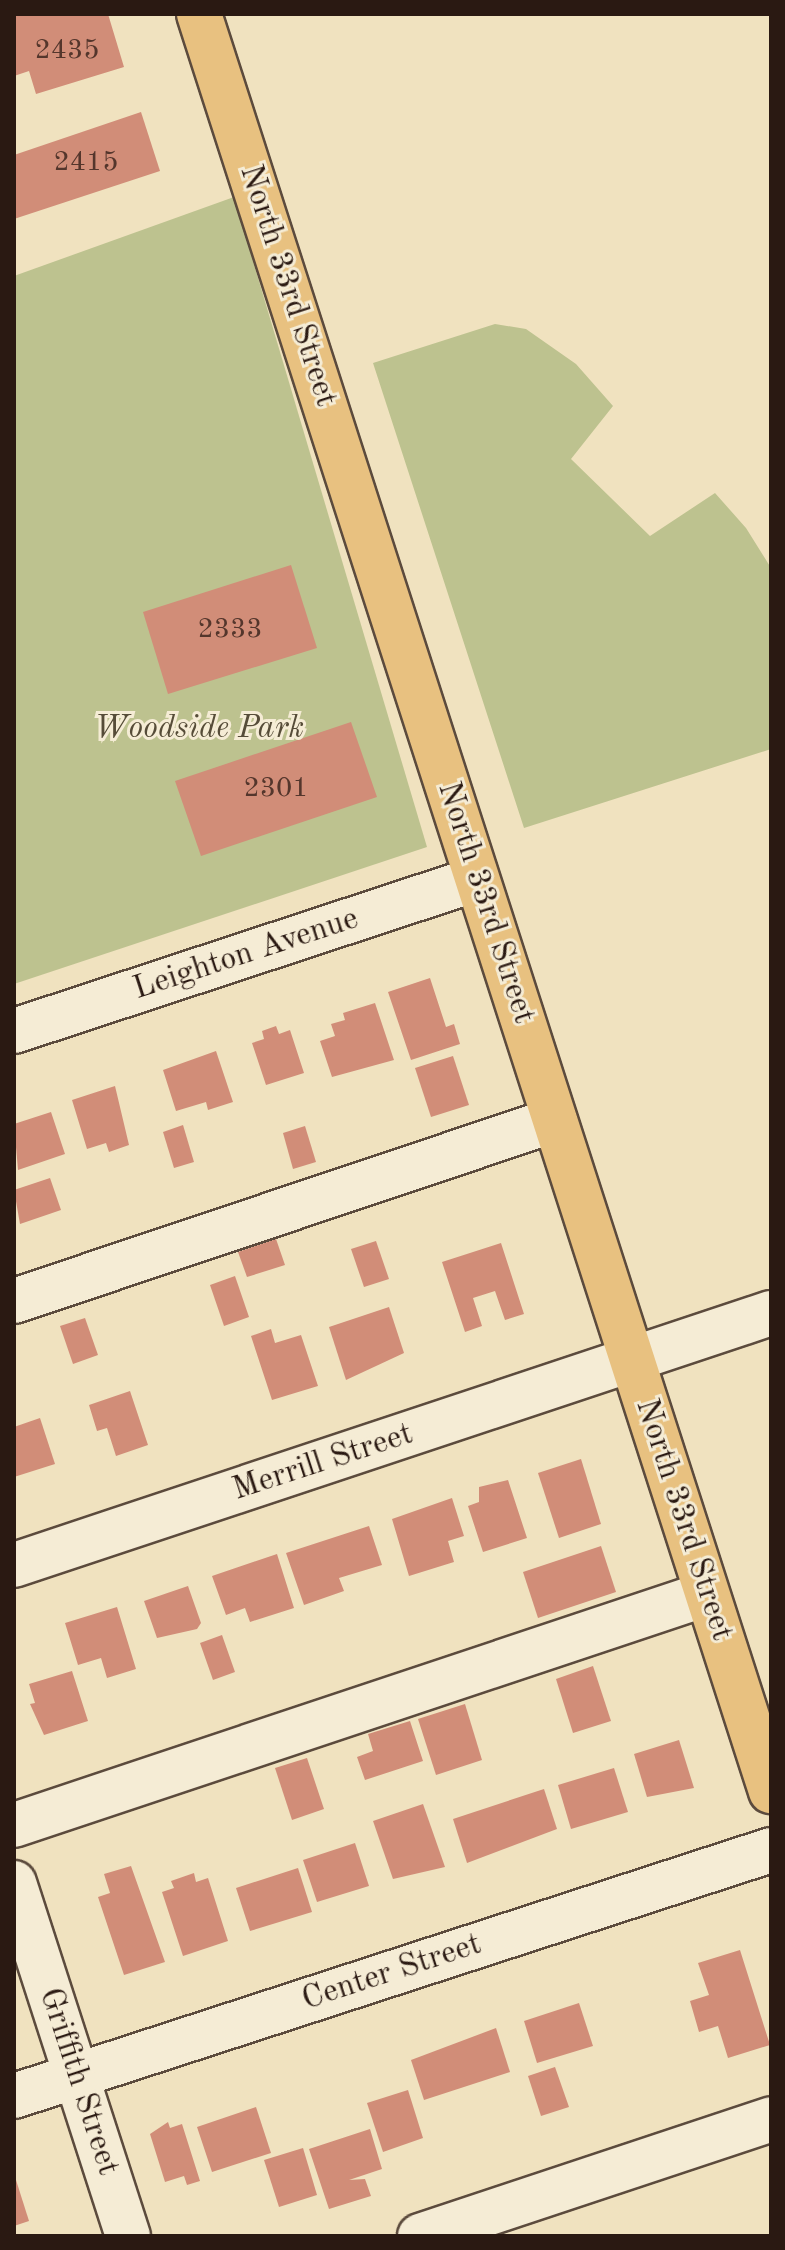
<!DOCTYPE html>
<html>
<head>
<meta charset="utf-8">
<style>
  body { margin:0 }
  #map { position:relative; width:785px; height:2250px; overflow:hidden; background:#f0e2bf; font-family:"Old Standard TT",serif }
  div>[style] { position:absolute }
  .green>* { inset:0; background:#bdc28f }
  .building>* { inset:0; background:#d18d78 }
  .roads { filter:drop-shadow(2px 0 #5c4b3d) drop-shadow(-2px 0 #5c4b3d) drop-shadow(0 2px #5c4b3d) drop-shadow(0 -2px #5c4b3d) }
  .minor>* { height:44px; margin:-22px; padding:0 22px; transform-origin:22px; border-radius:22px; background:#f5ecd5 }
  .major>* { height:44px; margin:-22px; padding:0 22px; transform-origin:22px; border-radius:22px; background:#e8c180 }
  span { translate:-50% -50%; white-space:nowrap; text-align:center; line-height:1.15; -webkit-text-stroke:6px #f5ecd5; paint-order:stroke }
  .number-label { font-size:28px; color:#54362c }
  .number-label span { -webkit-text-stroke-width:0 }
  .street-label { font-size:32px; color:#2a1912 }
  .park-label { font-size:32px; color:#564c38; font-style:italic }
  .frame { position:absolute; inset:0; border:16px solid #2a1912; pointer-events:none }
</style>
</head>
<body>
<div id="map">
  <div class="green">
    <i style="clip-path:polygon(234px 197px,427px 847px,14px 984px,14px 276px)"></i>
    <i style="clip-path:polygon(495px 324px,526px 329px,576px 364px,613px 406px,571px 459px,650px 536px,715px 493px,746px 528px,771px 568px,771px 749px,524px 828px,373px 363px)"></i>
  </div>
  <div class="building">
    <i style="clip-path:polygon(14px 14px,108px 14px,124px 67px,36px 94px,29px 71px,14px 76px)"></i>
    <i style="clip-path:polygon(141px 112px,160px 171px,14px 219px,14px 155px)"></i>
    <i style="clip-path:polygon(291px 565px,317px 648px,168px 694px,143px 612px)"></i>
    <i style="clip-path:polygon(351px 722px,377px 797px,201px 856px,175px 781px)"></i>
    <i style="clip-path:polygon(430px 978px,446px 1027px,454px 1024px,460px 1044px,411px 1060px,388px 992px)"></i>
    <i style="clip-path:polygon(375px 1003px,394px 1060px,332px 1077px,320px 1041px,335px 1036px,331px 1024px,345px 1020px,343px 1013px)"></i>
    <i style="clip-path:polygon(276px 1026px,279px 1034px,290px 1030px,304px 1073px,266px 1085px,252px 1043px,264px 1039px,262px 1031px)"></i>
    <i style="clip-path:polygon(216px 1051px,233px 1102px,208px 1110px,206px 1102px,176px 1111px,163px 1070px)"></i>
    <i style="clip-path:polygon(453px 1056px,469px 1105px,431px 1117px,415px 1068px)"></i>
    <i style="clip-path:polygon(115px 1086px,129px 1145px,109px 1152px,106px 1143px,87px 1149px,72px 1100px)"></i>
    <i style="clip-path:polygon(51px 1112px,65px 1154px,18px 1170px,14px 1124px)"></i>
    <i style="clip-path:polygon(183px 1125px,194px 1162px,174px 1168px,163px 1132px)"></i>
    <i style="clip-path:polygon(305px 1126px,316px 1162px,293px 1169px,283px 1133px)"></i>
    <i style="clip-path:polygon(50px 1178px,61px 1210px,20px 1224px,14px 1190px)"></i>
    <i style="clip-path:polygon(276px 1239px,285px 1265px,247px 1277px,238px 1252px)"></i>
    <i style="clip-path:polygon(376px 1241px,389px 1279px,364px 1287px,351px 1249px)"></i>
    <i style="clip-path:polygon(501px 1243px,524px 1314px,505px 1320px,495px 1291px,473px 1298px,482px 1326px,465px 1332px,442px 1262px)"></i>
    <i style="clip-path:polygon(235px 1276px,249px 1317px,224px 1326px,210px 1285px)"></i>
    <i style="clip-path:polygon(389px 1307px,404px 1353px,346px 1380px,329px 1327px)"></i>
    <i style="clip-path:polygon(85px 1318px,98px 1355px,73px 1364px,60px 1326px)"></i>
    <i style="clip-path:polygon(271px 1329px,275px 1343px,301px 1335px,318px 1386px,272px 1400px,251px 1336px)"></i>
    <i style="clip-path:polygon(130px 1391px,148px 1445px,116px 1456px,107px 1428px,97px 1431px,89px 1405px)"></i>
    <i style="clip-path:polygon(40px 1418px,55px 1464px,14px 1477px,14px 1427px)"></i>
    <i style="clip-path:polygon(581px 1459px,601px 1524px,559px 1538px,538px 1473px)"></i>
    <i style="clip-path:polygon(508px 1480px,527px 1538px,483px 1552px,468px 1506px,479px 1502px,479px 1487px)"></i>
    <i style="clip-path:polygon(452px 1498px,464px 1536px,448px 1541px,454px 1562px,409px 1576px,392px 1519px)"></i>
    <i style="clip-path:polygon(369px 1526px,382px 1565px,339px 1578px,344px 1591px,304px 1605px,286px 1553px)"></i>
    <i style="clip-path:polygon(601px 1546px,616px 1592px,538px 1618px,523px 1572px)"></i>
    <i style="clip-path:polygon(277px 1554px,294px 1608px,250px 1622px,245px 1608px,226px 1615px,212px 1576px)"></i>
    <i style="clip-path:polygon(188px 1586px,201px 1623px,197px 1629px,157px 1638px,144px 1601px)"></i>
    <i style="clip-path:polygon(117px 1607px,136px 1669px,107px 1678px,101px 1658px,78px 1665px,65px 1623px)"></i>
    <i style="clip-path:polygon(222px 1635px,235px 1672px,213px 1680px,200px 1643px)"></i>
    <i style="clip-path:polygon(593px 1666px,611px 1721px,573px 1733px,556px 1679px)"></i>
    <i style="clip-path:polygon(72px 1671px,88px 1721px,44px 1735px,30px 1704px,35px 1703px,29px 1684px)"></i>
    <i style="clip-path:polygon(465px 1704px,482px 1760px,436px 1775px,418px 1719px)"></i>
    <i style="clip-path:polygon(410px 1721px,423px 1761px,365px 1780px,357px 1757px,373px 1751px,368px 1734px)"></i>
    <i style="clip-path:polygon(679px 1740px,694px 1788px,647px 1797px,634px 1754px)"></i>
    <i style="clip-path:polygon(307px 1758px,324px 1809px,292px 1820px,275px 1768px)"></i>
    <i style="clip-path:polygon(614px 1768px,628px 1812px,571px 1829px,558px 1785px)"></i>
    <i style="clip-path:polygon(544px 1789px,557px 1829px,467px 1863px,453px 1819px)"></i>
    <i style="clip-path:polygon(423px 1804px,445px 1867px,393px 1879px,373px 1821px)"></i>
    <i style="clip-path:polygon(355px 1843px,369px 1886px,317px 1902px,303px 1860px)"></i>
    <i style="clip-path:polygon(131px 1866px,165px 1962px,124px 1975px,98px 1897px,110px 1893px,104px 1874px)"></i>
    <i style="clip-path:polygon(298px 1868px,312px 1912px,250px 1931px,236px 1888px)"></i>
    <i style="clip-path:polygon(194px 1873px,196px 1882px,208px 1878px,228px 1941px,183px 1956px,162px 1892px,174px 1888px,171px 1881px)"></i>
    <i style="clip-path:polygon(740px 1950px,770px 2045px,728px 2058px,718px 2026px,699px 2032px,690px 2001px,709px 1995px,698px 1963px)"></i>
    <i style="clip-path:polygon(579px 2003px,593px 2046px,537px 2063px,524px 2021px)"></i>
    <i style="clip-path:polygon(496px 2028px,510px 2072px,424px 2100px,411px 2060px)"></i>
    <i style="clip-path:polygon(555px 2067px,569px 2107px,541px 2116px,528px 2076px)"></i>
    <i style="clip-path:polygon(408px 2090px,423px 2138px,383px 2152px,367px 2103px)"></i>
    <i style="clip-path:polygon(256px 2107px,271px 2153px,212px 2172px,197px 2127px)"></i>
    <i style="clip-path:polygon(168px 2122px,170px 2128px,182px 2124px,200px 2181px,187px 2185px,184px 2176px,165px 2182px,150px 2134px)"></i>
    <i style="clip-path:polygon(370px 2129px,382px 2169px,349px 2180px,365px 2179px,371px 2196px,329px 2209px,309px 2149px)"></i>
    <i style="clip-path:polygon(303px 2148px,317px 2195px,279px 2207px,264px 2160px)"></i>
    <i style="clip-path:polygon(16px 2180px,29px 2221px,14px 2226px,14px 2181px)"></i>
  </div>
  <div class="roads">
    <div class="minor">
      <i style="left:14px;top:1031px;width:487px;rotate:-18.2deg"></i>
      <i style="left:14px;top:1301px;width:570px;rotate:-18.53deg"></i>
      <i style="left:14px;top:1565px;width:798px;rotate:-18.41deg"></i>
      <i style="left:14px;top:1825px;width:730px;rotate:-18.46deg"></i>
      <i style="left:14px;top:1883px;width:371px;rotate:72.1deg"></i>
      <i style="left:14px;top:2096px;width:796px;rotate:-18deg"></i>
      <i style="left:420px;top:2236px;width:370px;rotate:-18.4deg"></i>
    </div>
    <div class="major">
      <i style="left:199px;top:14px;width:1867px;rotate:72.16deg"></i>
    </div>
  </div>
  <div class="number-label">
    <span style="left:67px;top:51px">2435</span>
    <span style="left:86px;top:163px">2415</span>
    <span style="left:230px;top:630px">2333</span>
    <span style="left:276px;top:789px">2301</span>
  </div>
  <div class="street-label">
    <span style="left:287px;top:286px;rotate:72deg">North 33rd Street</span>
    <span style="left:485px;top:903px;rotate:72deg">North 33rd Street</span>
    <span style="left:246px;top:955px;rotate:-18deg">Leighton Avenue</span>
    <span style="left:323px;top:1463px;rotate:-18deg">Merrill Street</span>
    <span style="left:683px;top:1520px;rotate:72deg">North 33rd Street</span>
    <span style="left:392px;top:1973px;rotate:-18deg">Center Street</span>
    <span style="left:78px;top:2082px;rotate:72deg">Griffith Street</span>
  </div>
  <div class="park-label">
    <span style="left:199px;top:729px">Woodside Park</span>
  </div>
  <div class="frame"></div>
</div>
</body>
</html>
